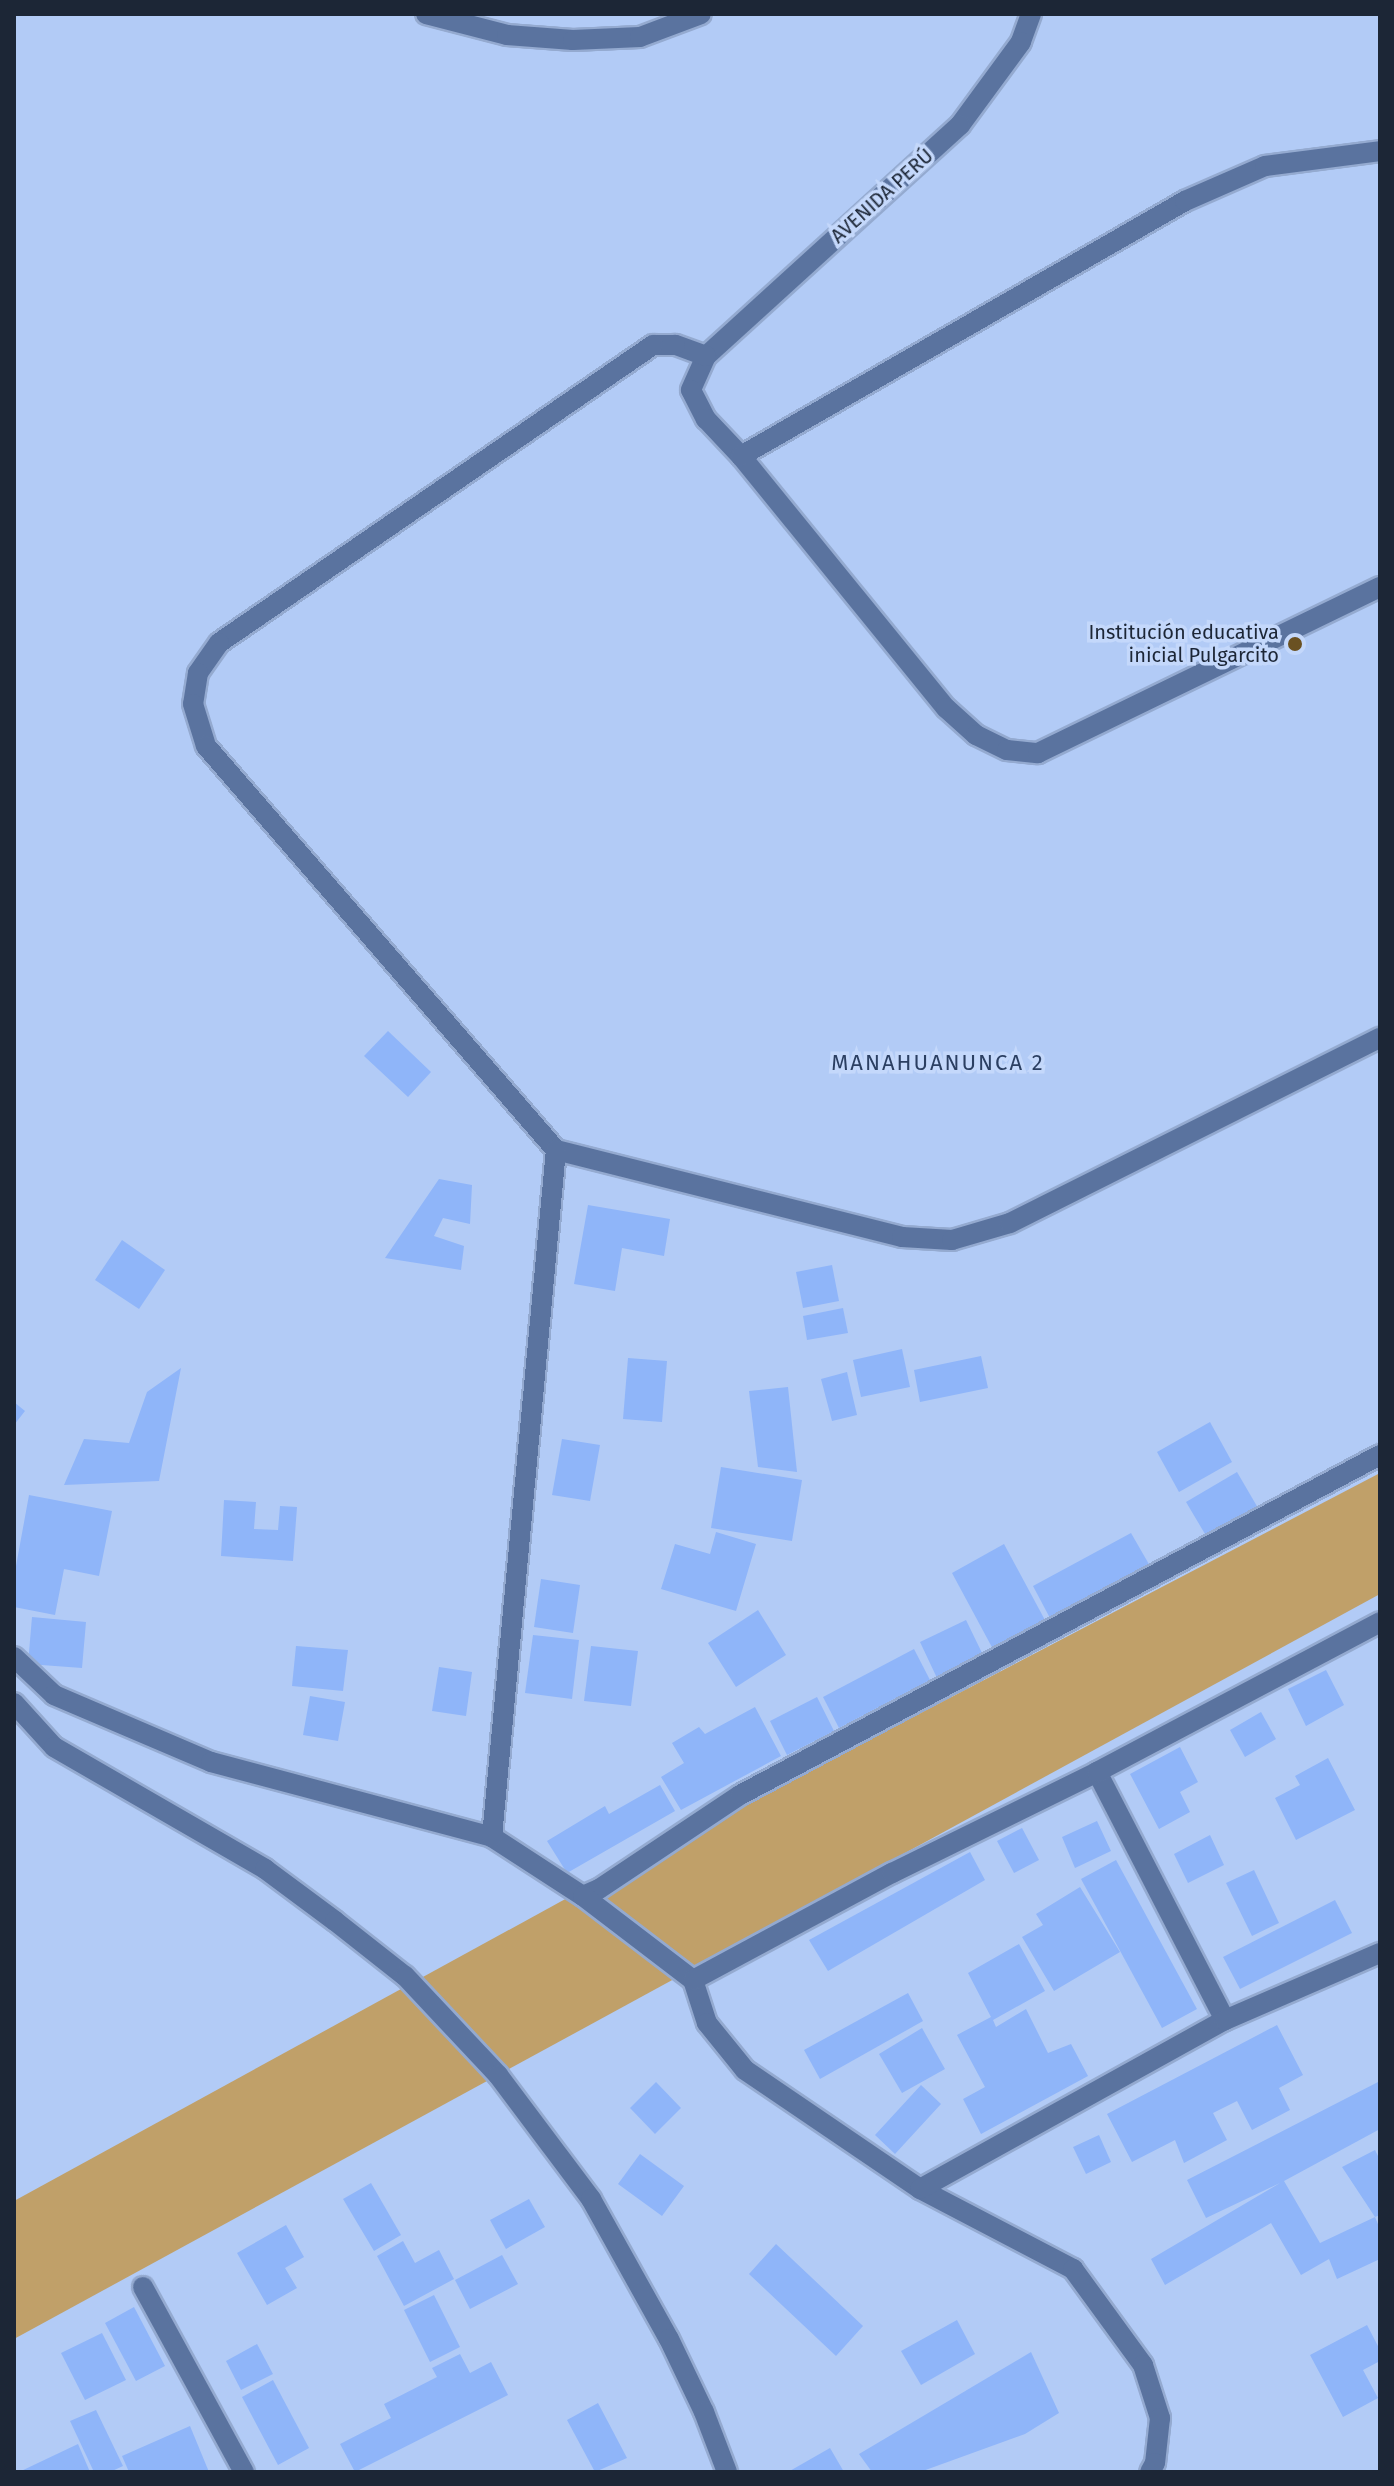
<!DOCTYPE html>
<html>
<head>
<meta charset="utf-8">
<style>
  body { margin:0 }
  #map { position:relative; width:1394px; height:2486px; overflow:hidden; background:#b2cbf6; font-family:"Fira Sans",sans-serif }
  div>[style] { position:absolute }
  .green>* { inset:0; background:#c0a069 }
  .building>* { inset:0; background:#8fb5f9 }
  .roads { filter:drop-shadow(2px 0 #94aad0) drop-shadow(-2px 0 #94aad0) drop-shadow(0 2px #94aad0) drop-shadow(0 -2px #94aad0) }
  .minor>* { height:20px; margin:-10px; padding:0 10px; transform-origin:10px; border-radius:10px; background:#5a739f }
  .dots>* { width:22px; height:22px; translate:-50% -50%; box-sizing:border-box; border:4px solid #c4d8fb; border-radius:50% }
  span { translate:-50% -50%; white-space:nowrap; text-align:center; line-height:1.15; -webkit-text-stroke:7px #c4d8fb; paint-order:stroke }
  .street-label { font-size:20px; color:#1c2636 }
  .poi-label { font-size:20px; color:#1c2636 }
  .right { translate:-100% -50%; text-align:right }
  .neighbourhood-label { font-size:22px; color:#2b3f62; letter-spacing:2px }
  .frame { position:absolute; inset:0; border:16px solid #1c2636; pointer-events:none }
</style>
</head>
<body>
<div id="map">
  <div class="green">
    <i style="clip-path:polygon(1380px 1473px,1380px 1594px,14px 2339px,14px 2201px,569px 1897px)"></i>
  </div>
  <div class="building">
    <i style="clip-path:polygon(388px 1031px,431px 1072px,408px 1097px,364px 1056px)"></i>
    <i style="clip-path:polygon(439px 1179px,472px 1185px,470px 1224px,443px 1218px,434px 1236px,464px 1246px,461px 1270px,385px 1258px)"></i>
    <i style="clip-path:polygon(588px 1205px,670px 1219px,664px 1256px,622px 1248px,615px 1291px,574px 1284px)"></i>
    <i style="clip-path:polygon(122px 1240px,165px 1270px,139px 1309px,95px 1280px)"></i>
    <i style="clip-path:polygon(832px 1265px,839px 1301px,803px 1308px,796px 1272px)"></i>
    <i style="clip-path:polygon(843px 1308px,848px 1333px,807px 1340px,803px 1316px)"></i>
    <i style="clip-path:polygon(902px 1349px,910px 1387px,861px 1397px,853px 1360px)"></i>
    <i style="clip-path:polygon(981px 1356px,988px 1388px,920px 1402px,914px 1370px)"></i>
    <i style="clip-path:polygon(628px 1358px,667px 1361px,662px 1422px,623px 1419px)"></i>
    <i style="clip-path:polygon(181px 1368px,159px 1481px,64px 1485px,84px 1439px,129px 1443px,147px 1392px)"></i>
    <i style="clip-path:polygon(847px 1372px,857px 1415px,832px 1421px,821px 1379px)"></i>
    <i style="clip-path:polygon(788px 1387px,797px 1472px,758px 1467px,749px 1391px)"></i>
    <i style="clip-path:polygon(14px 1402px,25px 1411px,14px 1425px)"></i>
    <i style="clip-path:polygon(1210px 1422px,1232px 1462px,1179px 1492px,1157px 1452px)"></i>
    <i style="clip-path:polygon(562px 1439px,600px 1445px,590px 1501px,552px 1495px)"></i>
    <i style="clip-path:polygon(721px 1467px,802px 1480px,792px 1541px,711px 1528px)"></i>
    <i style="clip-path:polygon(1237px 1472px,1258px 1508px,1208px 1539px,1186px 1502px)"></i>
    <i style="clip-path:polygon(29px 1495px,112px 1511px,99px 1576px,64px 1569px,55px 1615px,14px 1607px,14px 1577px)"></i>
    <i style="clip-path:polygon(224px 1500px,256px 1502px,254px 1529px,278px 1530px,280px 1506px,297px 1507px,293px 1561px,221px 1556px)"></i>
    <i style="clip-path:polygon(716px 1532px,756px 1544px,736px 1611px,661px 1589px,675px 1544px,710px 1554px)"></i>
    <i style="clip-path:polygon(1131px 1533px,1150px 1566px,1051px 1620px,1033px 1586px)"></i>
    <i style="clip-path:polygon(1004px 1544px,1046px 1622px,994px 1651px,952px 1573px)"></i>
    <i style="clip-path:polygon(541px 1579px,580px 1585px,573px 1633px,534px 1627px)"></i>
    <i style="clip-path:polygon(758px 1610px,786px 1655px,736px 1687px,708px 1643px)"></i>
    <i style="clip-path:polygon(32px 1617px,86px 1622px,82px 1668px,28px 1664px)"></i>
    <i style="clip-path:polygon(966px 1620px,983px 1655px,937px 1678px,920px 1642px)"></i>
    <i style="clip-path:polygon(533px 1635px,579px 1640px,572px 1699px,525px 1693px)"></i>
    <i style="clip-path:polygon(296px 1646px,348px 1650px,343px 1691px,292px 1686px)"></i>
    <i style="clip-path:polygon(591px 1646px,638px 1651px,631px 1706px,584px 1701px)"></i>
    <i style="clip-path:polygon(914px 1649px,930px 1680px,839px 1728px,823px 1697px)"></i>
    <i style="clip-path:polygon(439px 1667px,472px 1672px,466px 1716px,432px 1711px)"></i>
    <i style="clip-path:polygon(1326px 1670px,1344px 1705px,1306px 1726px,1288px 1689px)"></i>
    <i style="clip-path:polygon(310px 1696px,345px 1702px,338px 1741px,303px 1735px)"></i>
    <i style="clip-path:polygon(817px 1697px,834px 1731px,787px 1755px,770px 1721px)"></i>
    <i style="clip-path:polygon(755px 1707px,781px 1756px,681px 1810px,661px 1777px,684px 1763px,672px 1743px,699px 1727px,705px 1734px)"></i>
    <i style="clip-path:polygon(1261px 1712px,1276px 1739px,1245px 1757px,1230px 1730px)"></i>
    <i style="clip-path:polygon(1180px 1747px,1198px 1782px,1180px 1792px,1190px 1812px,1159px 1829px,1130px 1774px)"></i>
    <i style="clip-path:polygon(1328px 1758px,1355px 1810px,1296px 1840px,1275px 1798px,1300px 1785px,1295px 1776px)"></i>
    <i style="clip-path:polygon(660px 1785px,675px 1811px,567px 1873px,547px 1841px,605px 1806px,609px 1814px)"></i>
    <i style="clip-path:polygon(1097px 1821px,1111px 1851px,1075px 1868px,1062px 1837px)"></i>
    <i style="clip-path:polygon(1022px 1828px,1039px 1860px,1014px 1873px,997px 1841px)"></i>
    <i style="clip-path:polygon(1210px 1835px,1224px 1865px,1188px 1883px,1174px 1854px)"></i>
    <i style="clip-path:polygon(970px 1852px,985px 1880px,828px 1971px,809px 1940px)"></i>
    <i style="clip-path:polygon(1116px 1860px,1197px 2009px,1162px 2028px,1081px 1879px)"></i>
    <i style="clip-path:polygon(1254px 1870px,1279px 1923px,1252px 1936px,1226px 1883px)"></i>
    <i style="clip-path:polygon(1080px 1887px,1120px 1952px,1054px 1991px,1022px 1937px,1043px 1925px,1036px 1914px)"></i>
    <i style="clip-path:polygon(1335px 1900px,1352px 1933px,1240px 1989px,1223px 1957px)"></i>
    <i style="clip-path:polygon(1019px 1944px,1045px 1991px,993px 2020px,996px 2027px,1026px 2009px,1048px 2053px,1071px 2044px,1088px 2076px,981px 2134px,963px 2099px,985px 2087px,957px 2035px,991px 2017px,968px 1973px)"></i>
    <i style="clip-path:polygon(908px 1993px,923px 2021px,820px 2079px,804px 2050px)"></i>
    <i style="clip-path:polygon(1277px 2025px,1303px 2075px,1279px 2088px,1290px 2110px,1252px 2130px,1237px 2101px,1213px 2113px,1227px 2140px,1184px 2163px,1175px 2140px,1132px 2162px,1107px 2114px)"></i>
    <i style="clip-path:polygon(922px 2028px,945px 2069px,902px 2093px,879px 2054px)"></i>
    <i style="clip-path:polygon(1380px 2081px,1380px 2129px,1284px 2181px,1320px 2243px,1375px 2217px,1342px 2167px,1375px 2150px,1380px 2160px,1380px 2215px,1375px 2217px,1380px 2229px,1380px 2259px,1337px 2279px,1329px 2259px,1301px 2275px,1271px 2223px,1165px 2285px,1151px 2259px,1280px 2183px,1206px 2218px,1187px 2180px)"></i>
    <i style="clip-path:polygon(656px 2082px,681px 2108px,655px 2134px,630px 2108px)"></i>
    <i style="clip-path:polygon(921px 2085px,941px 2104px,895px 2154px,875px 2135px)"></i>
    <i style="clip-path:polygon(1099px 2135px,1111px 2162px,1086px 2174px,1073px 2147px)"></i>
    <i style="clip-path:polygon(640px 2154px,684px 2186px,662px 2216px,618px 2184px)"></i>
    <i style="clip-path:polygon(371px 2183px,401px 2235px,374px 2251px,343px 2199px)"></i>
    <i style="clip-path:polygon(529px 2199px,545px 2227px,506px 2249px,490px 2220px)"></i>
    <i style="clip-path:polygon(286px 2225px,304px 2257px,285px 2268px,297px 2288px,267px 2305px,237px 2253px)"></i>
    <i style="clip-path:polygon(403px 2241px,415px 2263px,439px 2250px,454px 2279px,404px 2306px,377px 2256px)"></i>
    <i style="clip-path:polygon(776px 2244px,863px 2326px,836px 2356px,749px 2274px)"></i>
    <i style="clip-path:polygon(502px 2255px,518px 2284px,470px 2309px,455px 2280px)"></i>
    <i style="clip-path:polygon(434px 2295px,460px 2347px,430px 2362px,404px 2310px)"></i>
    <i style="clip-path:polygon(134px 2307px,165px 2366px,136px 2381px,105px 2323px)"></i>
    <i style="clip-path:polygon(957px 2320px,975px 2354px,921px 2385px,901px 2351px)"></i>
    <i style="clip-path:polygon(1367px 2325px,1380px 2350px,1380px 2361px,1363px 2370px,1378px 2398px,1343px 2417px,1310px 2355px)"></i>
    <i style="clip-path:polygon(102px 2333px,126px 2380px,85px 2400px,61px 2353px)"></i>
    <i style="clip-path:polygon(257px 2344px,273px 2374px,241px 2390px,226px 2361px)"></i>
    <i style="clip-path:polygon(1031px 2352px,1059px 2413px,1025px 2434px,920px 2472px,872px 2472px,859px 2454px)"></i>
    <i style="clip-path:polygon(460px 2354px,470px 2373px,491px 2362px,508px 2395px,355px 2472px,340px 2444px,391px 2418px,384px 2404px,437px 2377px,432px 2368px)"></i>
    <i style="clip-path:polygon(273px 2380px,309px 2448px,278px 2465px,242px 2397px)"></i>
    <i style="clip-path:polygon(598px 2403px,627px 2458px,595px 2472px,567px 2420px)"></i>
    <i style="clip-path:polygon(96px 2410px,123px 2466px,110px 2472px,94px 2472px,70px 2421px)"></i>
    <i style="clip-path:polygon(190px 2426px,209px 2472px,129px 2472px,122px 2456px)"></i>
    <i style="clip-path:polygon(78px 2444px,90px 2472px,19px 2472px)"></i>
    <i style="clip-path:polygon(830px 2448px,844px 2472px,788px 2472px)"></i>
  </div>
  <div class="roads">
    <div class="minor">
      <i style="left:426px;top:14px;width:84px;rotate:14.5deg"></i>
      <i style="left:507px;top:35px;width:66px;rotate:4.3deg"></i>
      <i style="left:573px;top:40px;width:67px;rotate:-2.6deg"></i>
      <i style="left:640px;top:37px;width:65px;rotate:-20.7deg"></i>
      <i style="left:1031px;top:14px;width:30px;rotate:110deg"></i>
      <i style="left:1021px;top:42px;width:103px;rotate:126.3deg"></i>
      <i style="left:960px;top:125px;width:343px;rotate:137.7deg"></i>
      <i style="left:706px;top:356px;width:37px;rotate:114deg"></i>
      <i style="left:691px;top:390px;width:33px;rotate:63deg"></i>
      <i style="left:706px;top:419px;width:51px;rotate:46.6deg"></i>
      <i style="left:741px;top:456px;width:325px;rotate:50.9deg"></i>
      <i style="left:946px;top:708px;width:40px;rotate:42deg"></i>
      <i style="left:976px;top:735px;width:34px;rotate:26deg"></i>
      <i style="left:1007px;top:750px;width:31px;rotate:6deg"></i>
      <i style="left:1038px;top:753px;width:380px;rotate:-25.9deg"></i>
      <i style="left:706px;top:356px;width:33px;rotate:-160deg"></i>
      <i style="left:675px;top:345px;width:22px;rotate:180deg"></i>
      <i style="left:653px;top:345px;width:526px;rotate:145.53deg"></i>
      <i style="left:219px;top:643px;width:37px;rotate:125deg"></i>
      <i style="left:198px;top:673px;width:31px;rotate:99deg"></i>
      <i style="left:193px;top:704px;width:44px;rotate:72.8deg"></i>
      <i style="left:206px;top:746px;width:535px;rotate:49.1deg"></i>
      <i style="left:556px;top:1150px;width:357px;rotate:14.1deg"></i>
      <i style="left:902px;top:1237px;width:50px;rotate:3.4deg"></i>
      <i style="left:952px;top:1240px;width:60px;rotate:-16.3deg"></i>
      <i style="left:1010px;top:1223px;width:414px;rotate:-26.6deg"></i>
      <i style="left:741px;top:456px;width:512px;rotate:-29.87deg"></i>
      <i style="left:1185px;top:201px;width:87px;rotate:-23.6deg"></i>
      <i style="left:1265px;top:166px;width:116px;rotate:-7.4deg"></i>
      <i style="left:14px;top:1657px;width:55px;rotate:43.5deg"></i>
      <i style="left:54px;top:1695px;width:171px;rotate:23.1deg"></i>
      <i style="left:211px;top:1762px;width:291px;rotate:14.9deg"></i>
      <i style="left:492px;top:1837px;width:108px;rotate:33deg"></i>
      <i style="left:583px;top:1896px;width:17px;rotate:-24deg"></i>
      <i style="left:599px;top:1889px;width:169px;rotate:-33.7deg"></i>
      <i style="left:740px;top:1795px;width:725px;rotate:-27.98deg"></i>
      <i style="left:14px;top:1703px;width:59px;rotate:47.7deg"></i>
      <i style="left:54px;top:1747px;width:244px;rotate:30deg"></i>
      <i style="left:265px;top:1869px;width:87px;rotate:36.6deg"></i>
      <i style="left:335px;top:1921px;width:89px;rotate:38.2deg"></i>
      <i style="left:405px;top:1976px;width:136px;rotate:46.8deg"></i>
      <i style="left:498px;top:2075px;width:155px;rotate:53.1deg"></i>
      <i style="left:591px;top:2199px;width:160px;rotate:60.9deg"></i>
      <i style="left:669px;top:2339px;width:81px;rotate:64.4deg"></i>
      <i style="left:704px;top:2412px;width:64px;rotate:69deg"></i>
      <i style="left:1097px;top:1772px;width:279px;rotate:62.7deg"></i>
      <i style="left:492px;top:1837px;width:690px;rotate:-84.68deg"></i>
      <i style="left:583px;top:1896px;width:138px;rotate:37.4deg"></i>
      <i style="left:693px;top:1980px;width:45px;rotate:72deg"></i>
      <i style="left:707px;top:2023px;width:60px;rotate:51deg"></i>
      <i style="left:745px;top:2070px;width:212px;rotate:34.2deg"></i>
      <i style="left:920px;top:2189px;width:173px;rotate:27.6deg"></i>
      <i style="left:1073px;top:2269px;width:119px;rotate:53.9deg"></i>
      <i style="left:1143px;top:2365px;width:56px;rotate:72.2deg"></i>
      <i style="left:1160px;top:2418px;width:45px;rotate:96.3deg"></i>
      <i style="left:1155px;top:2463px;width:10px;rotate:119deg"></i>
      <i style="left:693px;top:1980px;width:226px;rotate:-28.3deg"></i>
      <i style="left:892px;top:1873px;width:229px;rotate:-26.2deg"></i>
      <i style="left:1097px;top:1772px;width:320px;rotate:-27.9deg"></i>
      <i style="left:920px;top:2189px;width:349px;rotate:-29deg"></i>
      <i style="left:1225px;top:2020px;width:169px;rotate:-23.4deg"></i>
      <i style="left:143px;top:2287px;width:211px;rotate:61.4deg"></i>
    </div>
  </div>
  <div class="dots">
    <i style="left:1295px;top:644px;background:#6a5122"></i>
  </div>
  <div class="street-label">
    <span style="left:882px;top:196px;rotate:-42deg">AVENIDA PERÚ</span>
  </div>
  <div class="poi-label">
    <span class="right" style="left:1279px;top:644px">Institución educativa<br>inicial Pulgarcito</span>
  </div>
  <div class="neighbourhood-label">
    <span style="left:938px;top:1063px">MANAHUANUNCA 2</span>
  </div>
  <div class="frame"></div>
</div>
</body>
</html>
